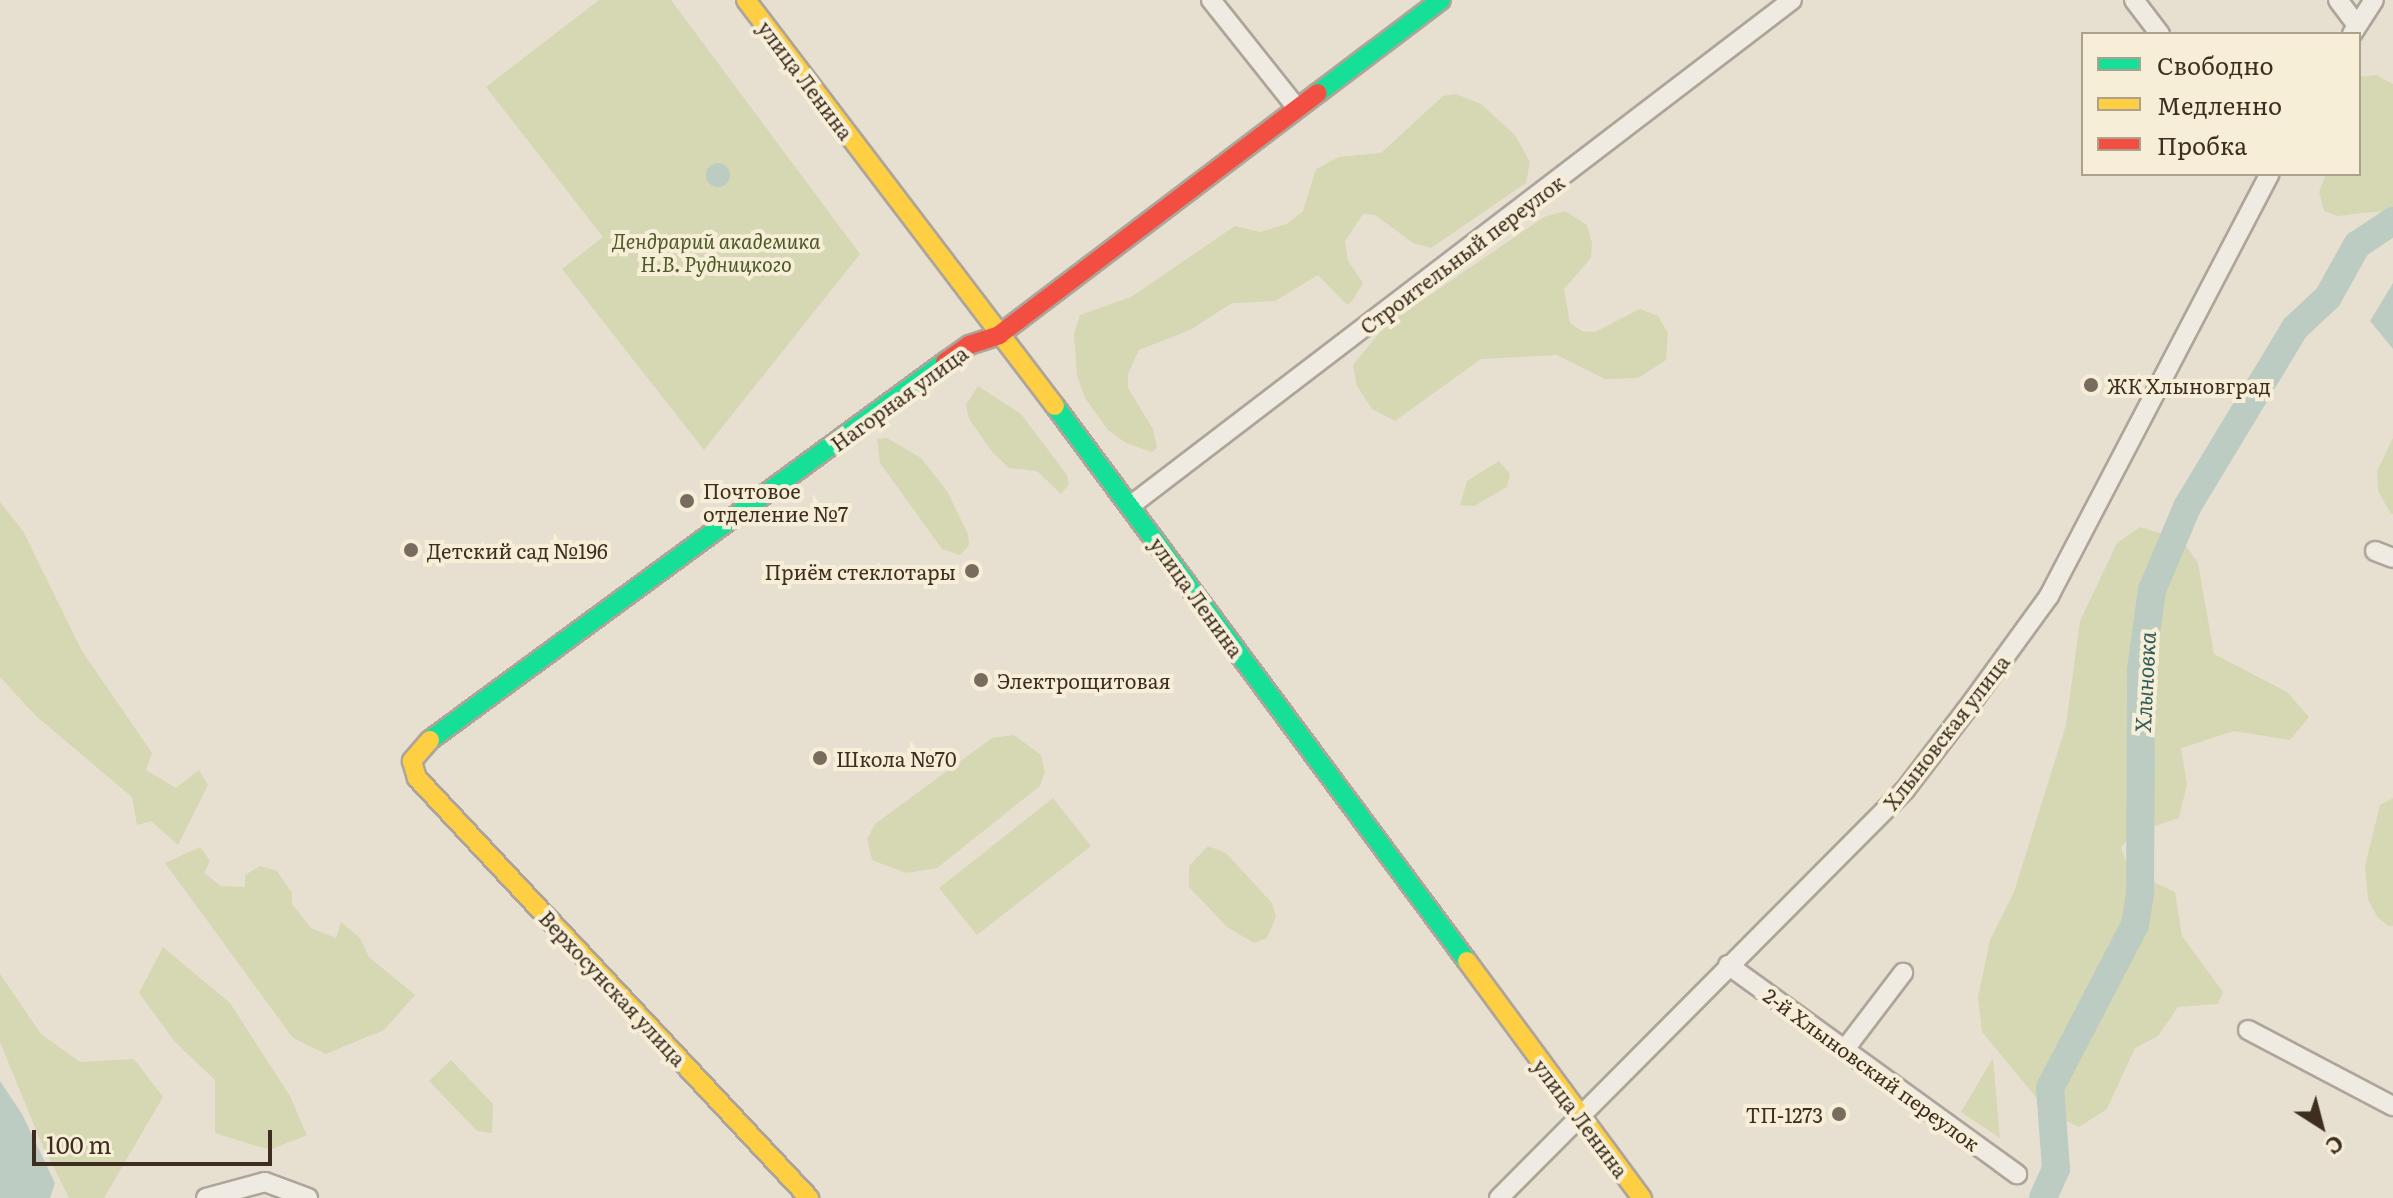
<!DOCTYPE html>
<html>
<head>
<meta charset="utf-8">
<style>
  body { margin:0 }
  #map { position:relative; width:2393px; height:1198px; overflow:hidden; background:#e7e0d1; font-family:Literata,serif }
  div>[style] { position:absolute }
  .green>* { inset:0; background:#d6d7b3 }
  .water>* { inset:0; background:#bcccc2 }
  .round { border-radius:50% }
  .river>* { height:28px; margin:-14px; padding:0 14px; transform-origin:14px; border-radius:14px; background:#bcccc2 }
  .roads { filter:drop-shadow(2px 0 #ada599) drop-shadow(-2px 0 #ada599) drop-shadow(0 2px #ada599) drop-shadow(0 -2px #ada599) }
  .street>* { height:18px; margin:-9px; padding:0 9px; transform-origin:9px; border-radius:9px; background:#efebe3 }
  .fast>* { height:18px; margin:-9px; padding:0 9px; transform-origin:9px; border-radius:9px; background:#16e098 }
  .slow>* { height:18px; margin:-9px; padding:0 9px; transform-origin:9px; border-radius:9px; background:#ffcf43 }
  .jam>* { height:18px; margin:-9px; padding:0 9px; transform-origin:9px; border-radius:9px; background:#f24e42 }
  .dots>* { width:22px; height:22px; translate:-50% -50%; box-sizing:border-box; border:4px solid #f7eed8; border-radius:50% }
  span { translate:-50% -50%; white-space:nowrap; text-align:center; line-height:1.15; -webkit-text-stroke:8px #f7eed8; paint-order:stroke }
  .street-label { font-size:20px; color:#3d2e20 }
  .park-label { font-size:20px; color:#4d5a26; font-style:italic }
  .poi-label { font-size:20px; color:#3d2e20 }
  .left { translate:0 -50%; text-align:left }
  .right { translate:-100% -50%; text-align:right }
  .water-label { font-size:22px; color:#2f5d5a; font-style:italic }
  .legend { position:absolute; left:2081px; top:32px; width:280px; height:144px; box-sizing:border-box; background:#f7eed8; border:2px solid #ada18e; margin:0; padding:10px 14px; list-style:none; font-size:24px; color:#3d2e20 }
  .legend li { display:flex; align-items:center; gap:16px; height:40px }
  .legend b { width:40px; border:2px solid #ada18e }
  .north { position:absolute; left:2281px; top:1086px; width:80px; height:80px; -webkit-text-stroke:6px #f7eed8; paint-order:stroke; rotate:144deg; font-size:22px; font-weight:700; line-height:32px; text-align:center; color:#3d2e20 }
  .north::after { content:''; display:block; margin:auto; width:28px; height:36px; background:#3d2e20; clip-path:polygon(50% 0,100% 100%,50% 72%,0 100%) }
  .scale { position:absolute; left:32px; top:1130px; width:240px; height:36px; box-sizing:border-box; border:4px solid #3d2e20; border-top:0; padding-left:10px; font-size:24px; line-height:28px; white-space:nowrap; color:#3d2e20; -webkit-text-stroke:6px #f7eed8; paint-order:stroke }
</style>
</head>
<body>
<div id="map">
  <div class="green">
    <i style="clip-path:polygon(599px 0,671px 0,860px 254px,704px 450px,562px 269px,603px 237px,486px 87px)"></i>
    <i style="clip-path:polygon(2376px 75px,2393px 84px,2393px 210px,2337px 216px,2324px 211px,2319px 192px,2326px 174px,2359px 174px,2359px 77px)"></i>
    <i style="clip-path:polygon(1456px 94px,1481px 104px,1515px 135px,1530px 162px,1526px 183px,1431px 248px,1413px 243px,1375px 215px,1363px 214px,1345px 241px,1348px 261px,1363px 283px,1352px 301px,1347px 305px,1318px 275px,1275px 301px,1232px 303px,1190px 330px,1139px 350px,1128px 374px,1128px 388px,1153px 429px,1157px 448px,1152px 452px,1126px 443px,1108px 430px,1085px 398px,1077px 376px,1074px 334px,1080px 315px,1131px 297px,1235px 226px,1260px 232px,1287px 224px,1303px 211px,1316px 169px,1339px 157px,1381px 153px,1443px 96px)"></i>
    <i style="clip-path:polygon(1565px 211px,1587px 225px,1592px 243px,1591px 258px,1564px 289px,1570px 323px,1582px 331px,1595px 332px,1640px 309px,1658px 316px,1668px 333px,1666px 360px,1638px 378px,1605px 379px,1557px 355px,1481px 359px,1395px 421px,1372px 409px,1357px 386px,1353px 365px,1386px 325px,1544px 217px)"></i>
    <i style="clip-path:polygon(978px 386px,1021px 414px,1067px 475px,1069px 484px,1061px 494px,1037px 471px,1009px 468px,993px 453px,969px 419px,966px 405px)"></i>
    <i style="clip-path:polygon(887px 438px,921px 458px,947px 491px,968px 534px,969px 545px,960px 555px,942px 549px,880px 463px,877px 439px)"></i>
    <i style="clip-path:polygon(2393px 438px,2393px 514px,2391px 514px,2378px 491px,2377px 471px)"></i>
    <i style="clip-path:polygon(1499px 461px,1510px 474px,1507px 487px,1474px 506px,1460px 505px,1467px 481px)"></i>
    <i style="clip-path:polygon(0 502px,23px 531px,82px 651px,152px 753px,146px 770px,176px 788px,199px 770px,208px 785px,178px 845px,151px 821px,137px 825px,132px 797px,36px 716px,0 677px)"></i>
    <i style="clip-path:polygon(2140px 527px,2182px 540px,2198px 563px,2214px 654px,2287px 692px,2309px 717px,2290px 740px,2234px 731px,2181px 748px,2187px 784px,2179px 818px,2134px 833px,2121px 847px,2129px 871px,2175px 892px,2182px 936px,2223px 992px,2218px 1004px,2178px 1007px,2158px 1036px,2135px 1048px,2107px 1109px,2079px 1127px,2049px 1113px,1982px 1032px,1978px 997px,1990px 940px,2014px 892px,2066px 725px,2080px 621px,2117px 543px)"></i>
    <i style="clip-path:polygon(1014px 735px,1041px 755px,1045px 772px,1040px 786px,937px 868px,906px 873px,872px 860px,867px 839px,875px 824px,992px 738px)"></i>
    <i style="clip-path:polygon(1053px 798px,1091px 846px,977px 935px,939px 888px)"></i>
    <i style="clip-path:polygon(2393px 798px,2393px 926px,2389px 926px,2378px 918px,2368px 900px,2365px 866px,2380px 805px)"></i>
    <i style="clip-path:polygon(1208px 846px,1226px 853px,1272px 903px,1276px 917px,1267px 938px,1254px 943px,1227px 927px,1189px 887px,1189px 866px)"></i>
    <i style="clip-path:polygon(200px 847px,210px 861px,204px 873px,221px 886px,245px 887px,245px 875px,260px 866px,277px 871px,292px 893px,292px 904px,311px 928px,336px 938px,341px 922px,360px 938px,369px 957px,415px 995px,384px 1030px,326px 1054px,293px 1038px,165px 863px)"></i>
    <i style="clip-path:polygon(163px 947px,230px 1003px,290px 1096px,307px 1135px,270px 1150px,215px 1133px,215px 1080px,175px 1042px,139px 993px)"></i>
    <i style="clip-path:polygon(0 974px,41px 1034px,80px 1062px,134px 1059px,163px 1097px,104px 1198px,69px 1198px,41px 1142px,0 1042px)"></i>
    <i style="clip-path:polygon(1993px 1058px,2000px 1138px,1961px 1112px)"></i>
    <i style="clip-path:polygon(451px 1060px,493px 1104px,492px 1133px,477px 1131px,429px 1081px)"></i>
  </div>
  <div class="water">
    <i class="round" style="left:706px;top:163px;width:24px;height:24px"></i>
    <i style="clip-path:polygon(2393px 283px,2393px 349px,2370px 321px)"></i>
    <i style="clip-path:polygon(0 1081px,22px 1114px,55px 1183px,50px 1198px,0 1198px)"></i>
  </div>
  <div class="river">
    <i style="left:2043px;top:1198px;width:32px;rotate:-66deg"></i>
    <i style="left:2056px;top:1169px;width:81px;rotate:-94.2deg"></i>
    <i style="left:2050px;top:1088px;width:184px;rotate:-62.5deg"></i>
    <i style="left:2135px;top:925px;width:31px;rotate:-81deg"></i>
    <i style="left:2140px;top:894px;width:224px;rotate:-89.7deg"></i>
    <i style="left:2141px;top:670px;width:81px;rotate:-82.2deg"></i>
    <i style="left:2152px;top:590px;width:90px;rotate:-67.1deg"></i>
    <i style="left:2187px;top:507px;width:209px;rotate:-58.9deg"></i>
    <i style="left:2295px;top:328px;width:45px;rotate:-43.2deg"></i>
    <i style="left:2328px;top:297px;width:60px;rotate:-60.9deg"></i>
    <i style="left:2357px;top:245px;width:43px;rotate:-33.7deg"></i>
  </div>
  <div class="roads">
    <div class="street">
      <i style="left:1211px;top:0;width:138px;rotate:51.5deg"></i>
      <i style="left:2134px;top:0;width:43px;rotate:52.6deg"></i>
      <i style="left:2338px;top:0;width:31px;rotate:53deg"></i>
      <i style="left:2352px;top:34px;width:40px;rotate:-57.1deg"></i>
      <i style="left:1130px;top:506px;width:833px;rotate:-37.39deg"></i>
      <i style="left:2375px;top:551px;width:19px;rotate:21deg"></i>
      <i style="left:1728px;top:965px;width:357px;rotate:35.9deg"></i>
      <i style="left:2248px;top:1030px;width:164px;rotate:27.7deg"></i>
      <i style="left:1845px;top:1049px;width:96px;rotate:-52.7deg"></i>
      <i style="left:206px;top:1198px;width:61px;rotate:-15.2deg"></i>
      <i style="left:265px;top:1182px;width:46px;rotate:20.4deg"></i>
      <i style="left:1499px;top:1198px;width:576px;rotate:-45.14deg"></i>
      <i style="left:1905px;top:790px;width:102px;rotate:-52.6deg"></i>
      <i style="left:1967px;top:709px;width:140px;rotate:-54deg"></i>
      <i style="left:2049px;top:596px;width:476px;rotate:-62.4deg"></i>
    </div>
    <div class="fast">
      <i style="left:1318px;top:93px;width:154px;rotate:-37.1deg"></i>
      <i style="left:1055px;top:406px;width:691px;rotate:53.41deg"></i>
      <i style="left:430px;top:740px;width:639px;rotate:-36.28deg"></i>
    </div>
    <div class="slow">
      <i style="left:746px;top:0;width:510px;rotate:52.73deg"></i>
      <i style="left:430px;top:740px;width:28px;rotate:131deg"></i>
      <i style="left:412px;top:761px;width:18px;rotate:74deg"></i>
      <i style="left:417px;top:778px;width:575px;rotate:46.97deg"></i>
      <i style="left:1467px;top:961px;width:295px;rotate:53.6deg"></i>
    </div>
    <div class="jam">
      <i style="left:945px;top:362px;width:29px;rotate:-35deg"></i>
      <i style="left:969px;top:345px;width:32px;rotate:-18deg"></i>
      <i style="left:999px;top:335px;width:400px;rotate:-37.2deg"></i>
    </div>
  </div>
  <div class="dots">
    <i style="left:2091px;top:385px;background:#786c5e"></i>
    <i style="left:687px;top:501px;background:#786c5e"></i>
    <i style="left:411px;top:550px;background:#786c5e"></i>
    <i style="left:972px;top:571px;background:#786c5e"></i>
    <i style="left:981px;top:680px;background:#786c5e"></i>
    <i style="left:820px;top:758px;background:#786c5e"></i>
    <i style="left:1839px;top:1114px;background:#786c5e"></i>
  </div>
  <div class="street-label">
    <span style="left:806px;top:80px;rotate:53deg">улица Ленина</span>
    <span style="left:1462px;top:254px;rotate:-37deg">Строительный переулок</span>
    <span style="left:899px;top:398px;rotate:-36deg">Нагорная улица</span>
    <span style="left:1197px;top:597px;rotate:54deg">улица Ленина</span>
    <span style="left:1946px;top:732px;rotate:-52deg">Хлыновская улица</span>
    <span style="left:613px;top:988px;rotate:47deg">Верхосунская улица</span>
    <span style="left:1872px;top:1069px;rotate:36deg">2-й Хлыновский переулок</span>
    <span style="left:1581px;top:1118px;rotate:53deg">улица Ленина</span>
  </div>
  <div class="park-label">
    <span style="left:716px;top:252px">Дендрарий академика<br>Н.В. Рудницкого</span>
  </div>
  <div class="poi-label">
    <span class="left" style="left:2107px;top:385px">ЖК Хлыновград</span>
    <span class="left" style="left:703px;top:502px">Почтовое<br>отделение №7</span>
    <span class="left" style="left:427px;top:550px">Детский сад №196</span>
    <span class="right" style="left:956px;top:571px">Приём стеклотары</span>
    <span class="left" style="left:997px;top:680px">Электрощитовая</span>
    <span class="left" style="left:836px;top:758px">Школа №70</span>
    <span class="right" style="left:1823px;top:1114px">ТП-1273</span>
  </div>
  <div class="water-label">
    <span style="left:2144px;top:682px;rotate:-87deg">Хлыновка</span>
  </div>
  <ul class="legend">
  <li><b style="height:10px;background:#16e098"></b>Свободно</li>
  <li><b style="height:10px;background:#ffcf43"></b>Медленно</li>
  <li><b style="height:10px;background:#f24e42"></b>Пробка</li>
  </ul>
  <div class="north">С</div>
  <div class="scale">100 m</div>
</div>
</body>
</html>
